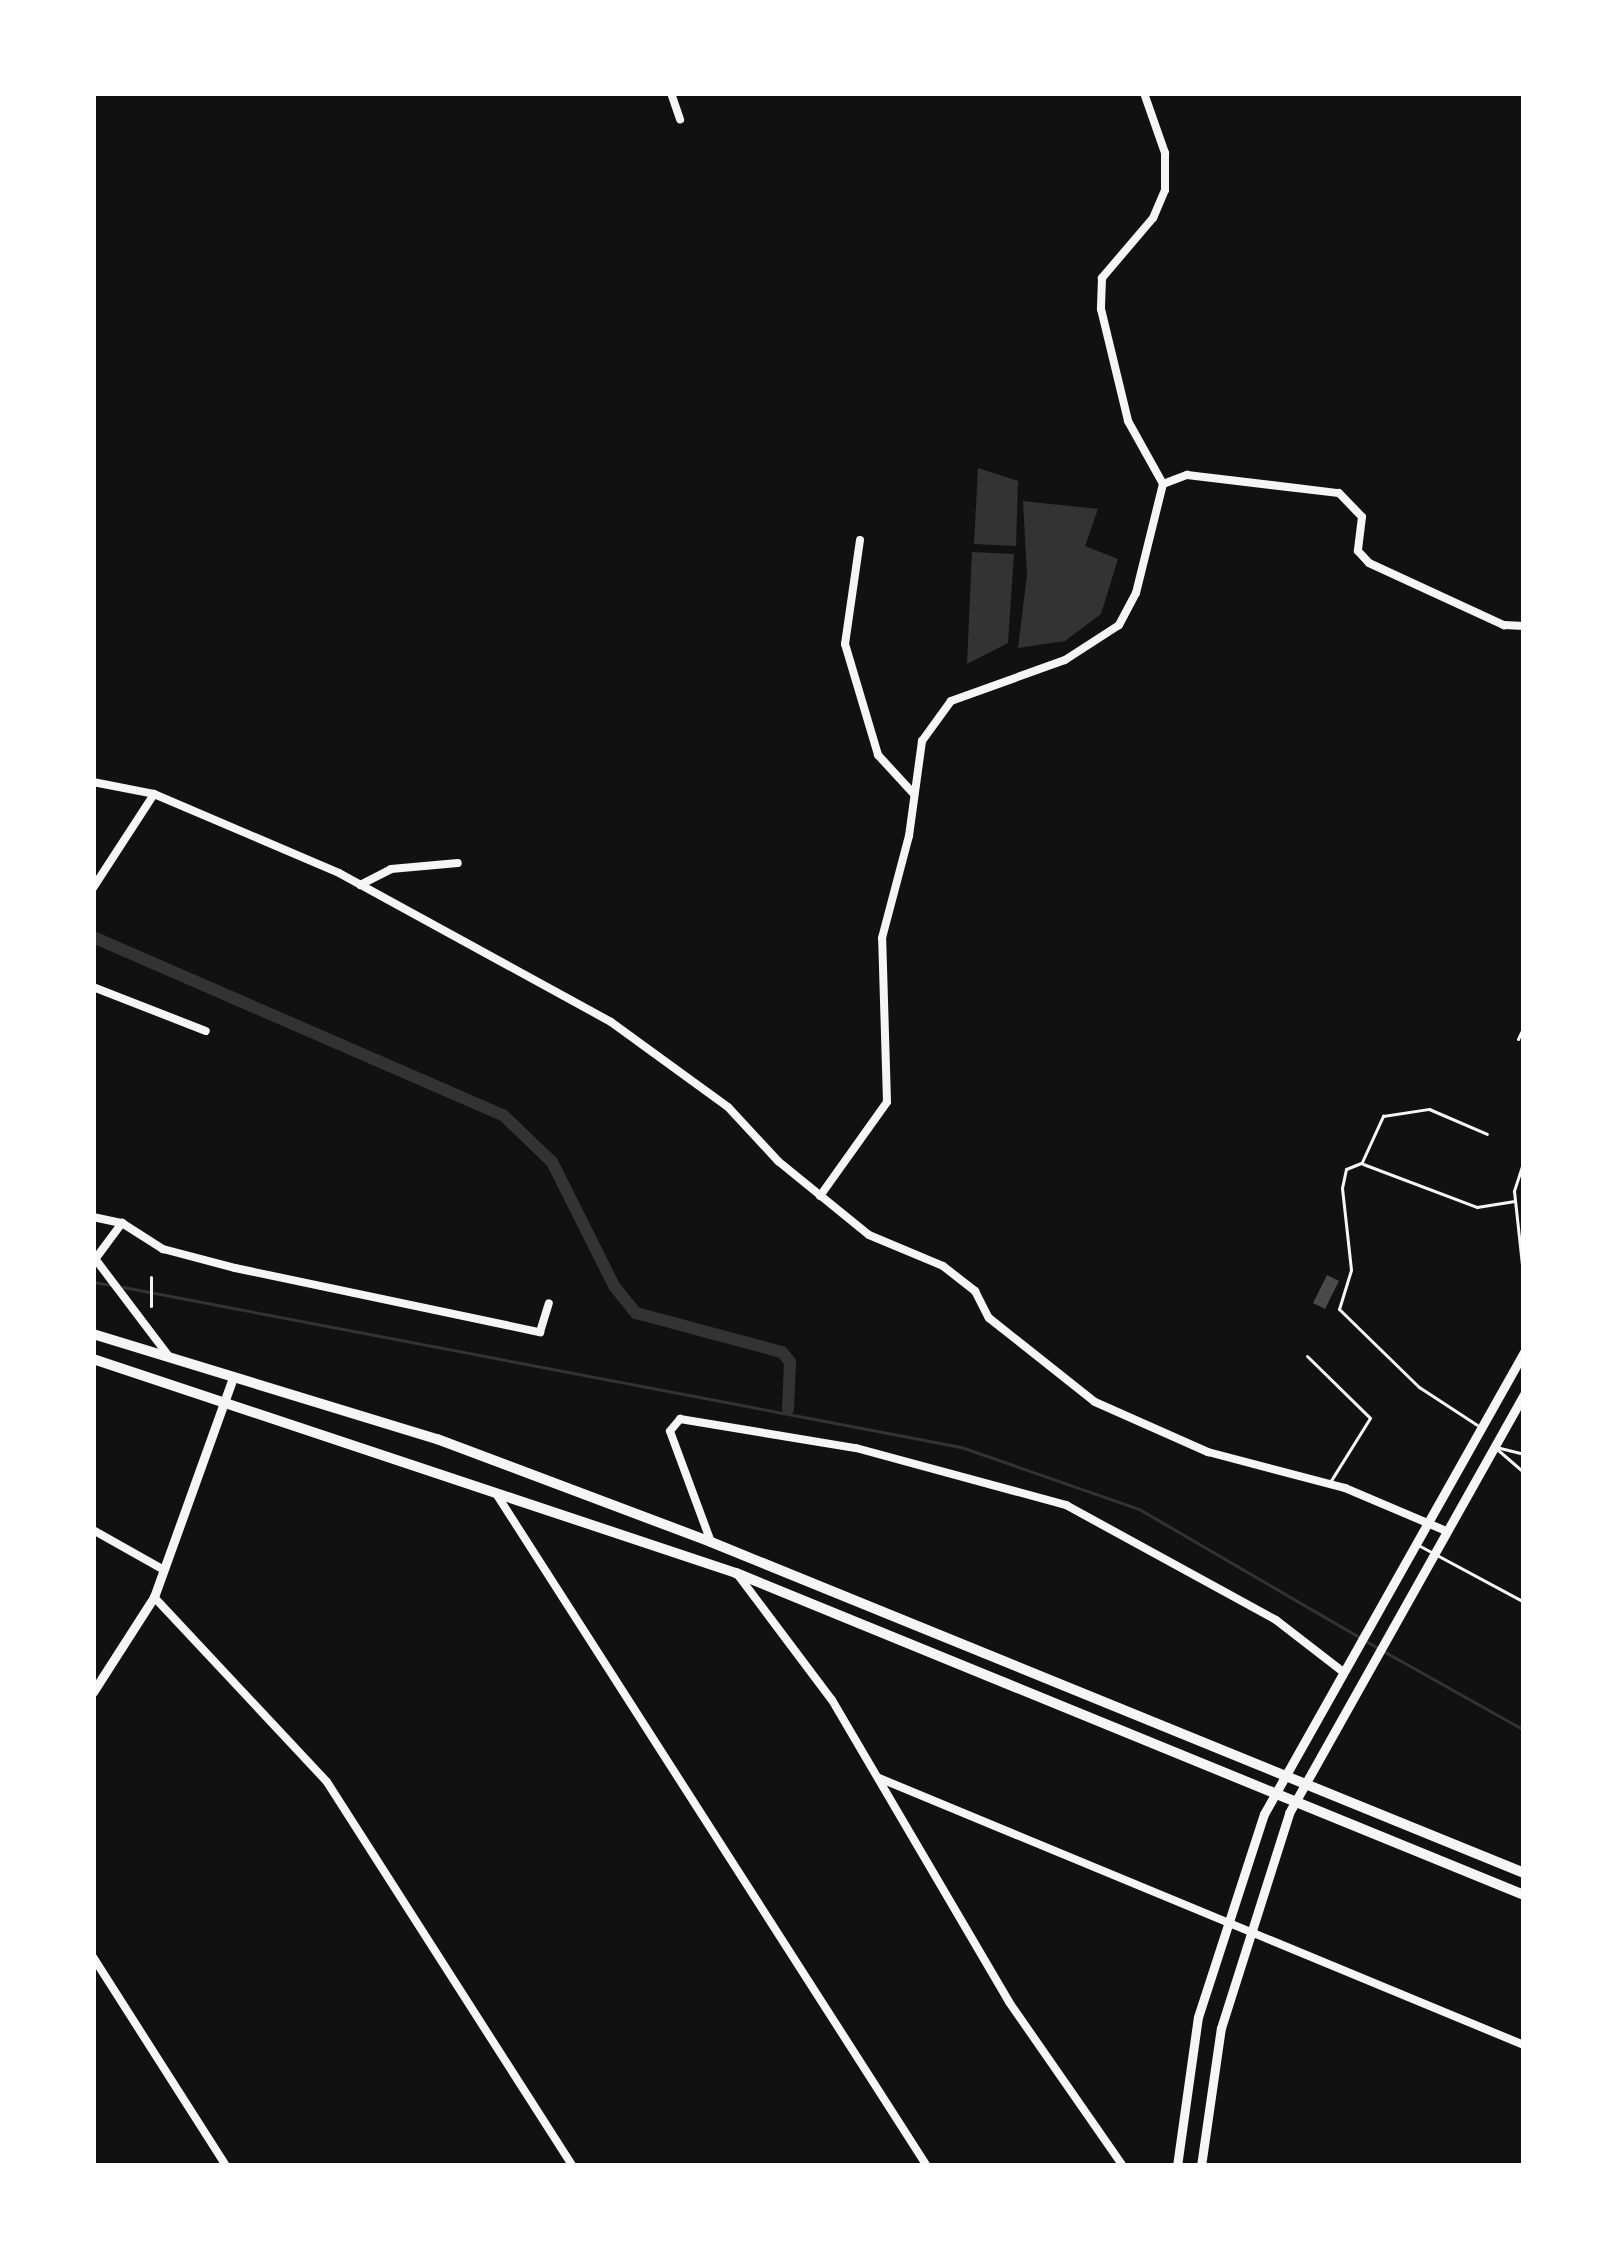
<!DOCTYPE html>
<html>
<head>
<meta charset="utf-8">
<style>
  body { margin:0 }
  #map { position:relative; width:1617px; height:2259px; overflow:hidden; background:#111; font-family:"Public Sans",sans-serif }
  div>[style] { position:absolute }
  .water>* { inset:0; background:#333 }
  .stream>* { height:3px; margin:-1.5px; padding:0 1.5px; transform-origin:1.5px; border-radius:1.5px; background:#333 }
  .canal>* { height:12px; margin:-6px; padding:0 6px; transform-origin:6px; border-radius:6px; background:#333 }
  .building>* { inset:0; background:#4a4a4a }
  .service>* { height:3px; margin:-1.5px; padding:0 1.5px; transform-origin:1.5px; border-radius:1.5px; background:#f5f5f5 }
  .minor>* { height:8px; margin:-4px; padding:0 4px; transform-origin:4px; border-radius:4px; background:#f5f5f5 }
  .tertiary>* { height:9px; margin:-4.5px; padding:0 4.5px; transform-origin:4.5px; border-radius:4.5px; background:#f5f5f5 }
  .primary>* { height:10px; margin:-5px; padding:0 5px; transform-origin:5px; border-radius:5px; background:#f5f5f5 }
  span { translate:-50% -50%; white-space:nowrap; text-align:center; line-height:1.15; -webkit-text-stroke:10px #fff; paint-order:stroke }
  .frame { position:absolute; inset:0; border:96px solid #fff; pointer-events:none }
</style>
</head>
<body>
<div id="map">
  <div class="water">
    <i style="clip-path:polygon(978px 468px,1018px 481px,1016px 546px,974px 544px)"></i>
    <i style="clip-path:polygon(1023px 501px,1098px 509px,1085px 546px,1118px 559px,1101px 614px,1065px 641px,1018px 648px,1027px 575px)"></i>
    <i style="clip-path:polygon(972px 552px,1014px 554px,1008px 643px,967px 664px)"></i>
  </div>
  <div class="stream">
    <i style="left:93px;top:1282px;width:20px;rotate:9deg"></i>
    <i style="left:123px;top:1287px;width:853px;rotate:10.81deg"></i>
    <i style="left:961px;top:1447px;width:188px;rotate:19.2deg"></i>
    <i style="left:1139px;top:1509px;width:274px;rotate:30.2deg"></i>
    <i style="left:1385px;top:1652px;width:159px;rotate:29.3deg"></i>
  </div>
  <div class="canal">
    <i style="left:93px;top:937px;width:447px;rotate:23.5deg"></i>
    <i style="left:503px;top:1115px;width:68px;rotate:43.8deg"></i>
    <i style="left:552px;top:1162px;width:139px;rotate:63.4deg"></i>
    <i style="left:614px;top:1286px;width:35px;rotate:51deg"></i>
    <i style="left:636px;top:1313px;width:151px;rotate:15deg"></i>
    <i style="left:782px;top:1352px;width:13px;rotate:51deg"></i>
    <i style="left:790px;top:1362px;width:47px;rotate:92.4deg"></i>
  </div>
  <div class="building">
    <i style="clip-path:polygon(1327px 1275px,1339px 1281px,1325px 1309px,1313px 1303px)"></i>
  </div>
  <div class="service">
    <i style="left:1518px;top:1039px;width:14px;rotate:-65deg"></i>
    <i style="left:1524px;top:1160px;width:33px;rotate:108deg"></i>
    <i style="left:1514px;top:1191px;width:93px;rotate:83.8deg"></i>
    <i style="left:1362px;top:1162px;width:51px;rotate:-65.5deg"></i>
    <i style="left:1383px;top:1116px;width:47px;rotate:-8.7deg"></i>
    <i style="left:1429px;top:1109px;width:63px;rotate:23.3deg"></i>
    <i style="left:1361px;top:1163px;width:16px;rotate:158deg"></i>
    <i style="left:1346px;top:1169px;width:19px;rotate:102deg"></i>
    <i style="left:1342px;top:1188px;width:82px;rotate:83.7deg"></i>
    <i style="left:1351px;top:1270px;width:41px;rotate:107.1deg"></i>
    <i style="left:1339px;top:1309px;width:112px;rotate:44.3deg"></i>
    <i style="left:1419px;top:1387px;width:69px;rotate:33.2deg"></i>
    <i style="left:1363px;top:1164px;width:122px;rotate:20.7deg"></i>
    <i style="left:1477px;top:1207px;width:38px;rotate:-9deg"></i>
    <i style="left:151px;top:1306px;width:29px;rotate:-90deg"></i>
    <i style="left:1307px;top:1356px;width:88px;rotate:44.5deg"></i>
    <i style="left:1370px;top:1418px;width:75px;rotate:122deg"></i>
    <i style="left:1496px;top:1447px;width:29px;rotate:14deg"></i>
    <i style="left:1498px;top:1450px;width:35px;rotate:41deg"></i>
    <i style="left:1420px;top:1546px;width:118px;rotate:28.3deg"></i>
  </div>
  <div class="minor">
    <i style="left:671px;top:93px;width:28px;rotate:71deg"></i>
    <i style="left:1144px;top:93px;width:64px;rotate:70.7deg"></i>
    <i style="left:1165px;top:153px;width:37px;rotate:90deg"></i>
    <i style="left:1165px;top:190px;width:30px;rotate:113deg"></i>
    <i style="left:1153px;top:218px;width:79px;rotate:130.4deg"></i>
    <i style="left:1102px;top:278px;width:31px;rotate:92deg"></i>
    <i style="left:1101px;top:309px;width:115px;rotate:76.4deg"></i>
    <i style="left:1128px;top:421px;width:72px;rotate:60.9deg"></i>
    <i style="left:860px;top:540px;width:105px;rotate:98.2deg"></i>
    <i style="left:845px;top:644px;width:116px;rotate:73.4deg"></i>
    <i style="left:878px;top:755px;width:52px;rotate:47.4deg"></i>
    <i style="left:93px;top:782px;width:62px;rotate:11.1deg"></i>
    <i style="left:154px;top:794px;width:201px;rotate:23.1deg"></i>
    <i style="left:339px;top:873px;width:310px;rotate:28.7deg"></i>
    <i style="left:611px;top:1022px;width:145px;rotate:36deg"></i>
    <i style="left:728px;top:1107px;width:74px;rotate:47.2deg"></i>
    <i style="left:778px;top:1161px;width:117px;rotate:39.1deg"></i>
    <i style="left:869px;top:1235px;width:80px;rotate:22.7deg"></i>
    <i style="left:943px;top:1266px;width:41px;rotate:38deg"></i>
    <i style="left:975px;top:1291px;width:30px;rotate:63deg"></i>
    <i style="left:989px;top:1318px;width:135px;rotate:38.4deg"></i>
    <i style="left:1095px;top:1402px;width:124px;rotate:23.9deg"></i>
    <i style="left:1208px;top:1452px;width:142px;rotate:14.7deg"></i>
    <i style="left:1345px;top:1488px;width:108px;rotate:23deg"></i>
    <i style="left:360px;top:885px;width:35px;rotate:-27deg"></i>
    <i style="left:391px;top:869px;width:67px;rotate:-5.1deg"></i>
    <i style="left:93px;top:888px;width:112px;rotate:-57deg"></i>
    <i style="left:93px;top:987px;width:121px;rotate:21.3deg"></i>
    <i style="left:820px;top:1196px;width:115px;rotate:-54.5deg"></i>
    <i style="left:887px;top:1102px;width:164px;rotate:-91.7deg"></i>
    <i style="left:882px;top:938px;width:106px;rotate:-75.2deg"></i>
    <i style="left:909px;top:836px;width:96px;rotate:-82.2deg"></i>
    <i style="left:922px;top:741px;width:49px;rotate:-54.1deg"></i>
    <i style="left:951px;top:701px;width:121px;rotate:-19.8deg"></i>
    <i style="left:1065px;top:660px;width:64px;rotate:-32.9deg"></i>
    <i style="left:1119px;top:625px;width:36px;rotate:-62deg"></i>
    <i style="left:1136px;top:593px;width:112px;rotate:-76.1deg"></i>
    <i style="left:1163px;top:484px;width:26px;rotate:-21deg"></i>
    <i style="left:1187px;top:475px;width:153px;rotate:6.8deg"></i>
    <i style="left:1339px;top:493px;width:33px;rotate:46deg"></i>
    <i style="left:1362px;top:517px;width:34px;rotate:97deg"></i>
    <i style="left:1358px;top:551px;width:16px;rotate:47deg"></i>
    <i style="left:1369px;top:563px;width:149px;rotate:24.7deg"></i>
    <i style="left:1504px;top:625px;width:20px;rotate:3deg"></i>
    <i style="left:93px;top:1217px;width:30px;rotate:12deg"></i>
    <i style="left:122px;top:1223px;width:49px;rotate:32.4deg"></i>
    <i style="left:163px;top:1249px;width:74px;rotate:14.8deg"></i>
    <i style="left:235px;top:1268px;width:312px;rotate:11.9deg"></i>
    <i style="left:540px;top:1332px;width:30px;rotate:-73deg"></i>
    <i style="left:93px;top:1256px;width:124px;rotate:52.9deg"></i>
    <i style="left:96px;top:1258px;width:44px;rotate:-53.4deg"></i>
    <i style="left:497px;top:1495px;width:797px;rotate:57.35deg"></i>
    <i style="left:93px;top:1530px;width:81px;rotate:29.4deg"></i>
    <i style="left:711px;top:1542px;width:118px;rotate:-110.3deg"></i>
    <i style="left:670px;top:1431px;width:16px;rotate:-50deg"></i>
    <i style="left:680px;top:1419px;width:178px;rotate:9.4deg"></i>
    <i style="left:856px;top:1448px;width:218px;rotate:15.2deg"></i>
    <i style="left:1066px;top:1505px;width:239px;rotate:28.7deg"></i>
    <i style="left:1276px;top:1620px;width:83px;rotate:37.7deg"></i>
    <i style="left:738px;top:1575px;width:156px;rotate:53.1deg"></i>
    <i style="left:832px;top:1700px;width:350px;rotate:59.6deg"></i>
    <i style="left:1009px;top:2002px;width:200px;rotate:55.2deg"></i>
    <i style="left:154px;top:1597px;width:253px;rotate:46.9deg"></i>
    <i style="left:327px;top:1782px;width:456px;rotate:57.4deg"></i>
    <i style="left:879px;top:1778px;width:698px;rotate:22.49deg"></i>
    <i style="left:93px;top:1957px;width:248px;rotate:57.5deg"></i>
  </div>
  <div class="tertiary">
    <i style="left:93px;top:1692px;width:113px;rotate:-57.3deg"></i>
    <i style="left:154px;top:1597px;width:233px;rotate:-70.2deg"></i>
    <i style="left:1177px;top:2166px;width:150px;rotate:-82deg"></i>
    <i style="left:1198px;top:2017px;width:213px;rotate:-72deg"></i>
    <i style="left:1264px;top:1814px;width:530px;rotate:-60.63deg"></i>
    <i style="left:1201px;top:2166px;width:139px;rotate:-81.8deg"></i>
    <i style="left:1221px;top:2028px;width:225px;rotate:-72.4deg"></i>
    <i style="left:1289px;top:1813px;width:480px;rotate:-60.7deg"></i>
  </div>
  <div class="primary">
    <i style="left:93px;top:1334px;width:360px;rotate:17deg"></i>
    <i style="left:437px;top:1439px;width:293px;rotate:20.6deg"></i>
    <i style="left:711px;top:1542px;width:878px;rotate:22.15deg"></i>
    <i style="left:93px;top:1359px;width:678px;rotate:18.41deg"></i>
    <i style="left:736px;top:1573px;width:851px;rotate:22.23deg"></i>
  </div>
  <div class="frame"></div>
</div>
</body>
</html>
